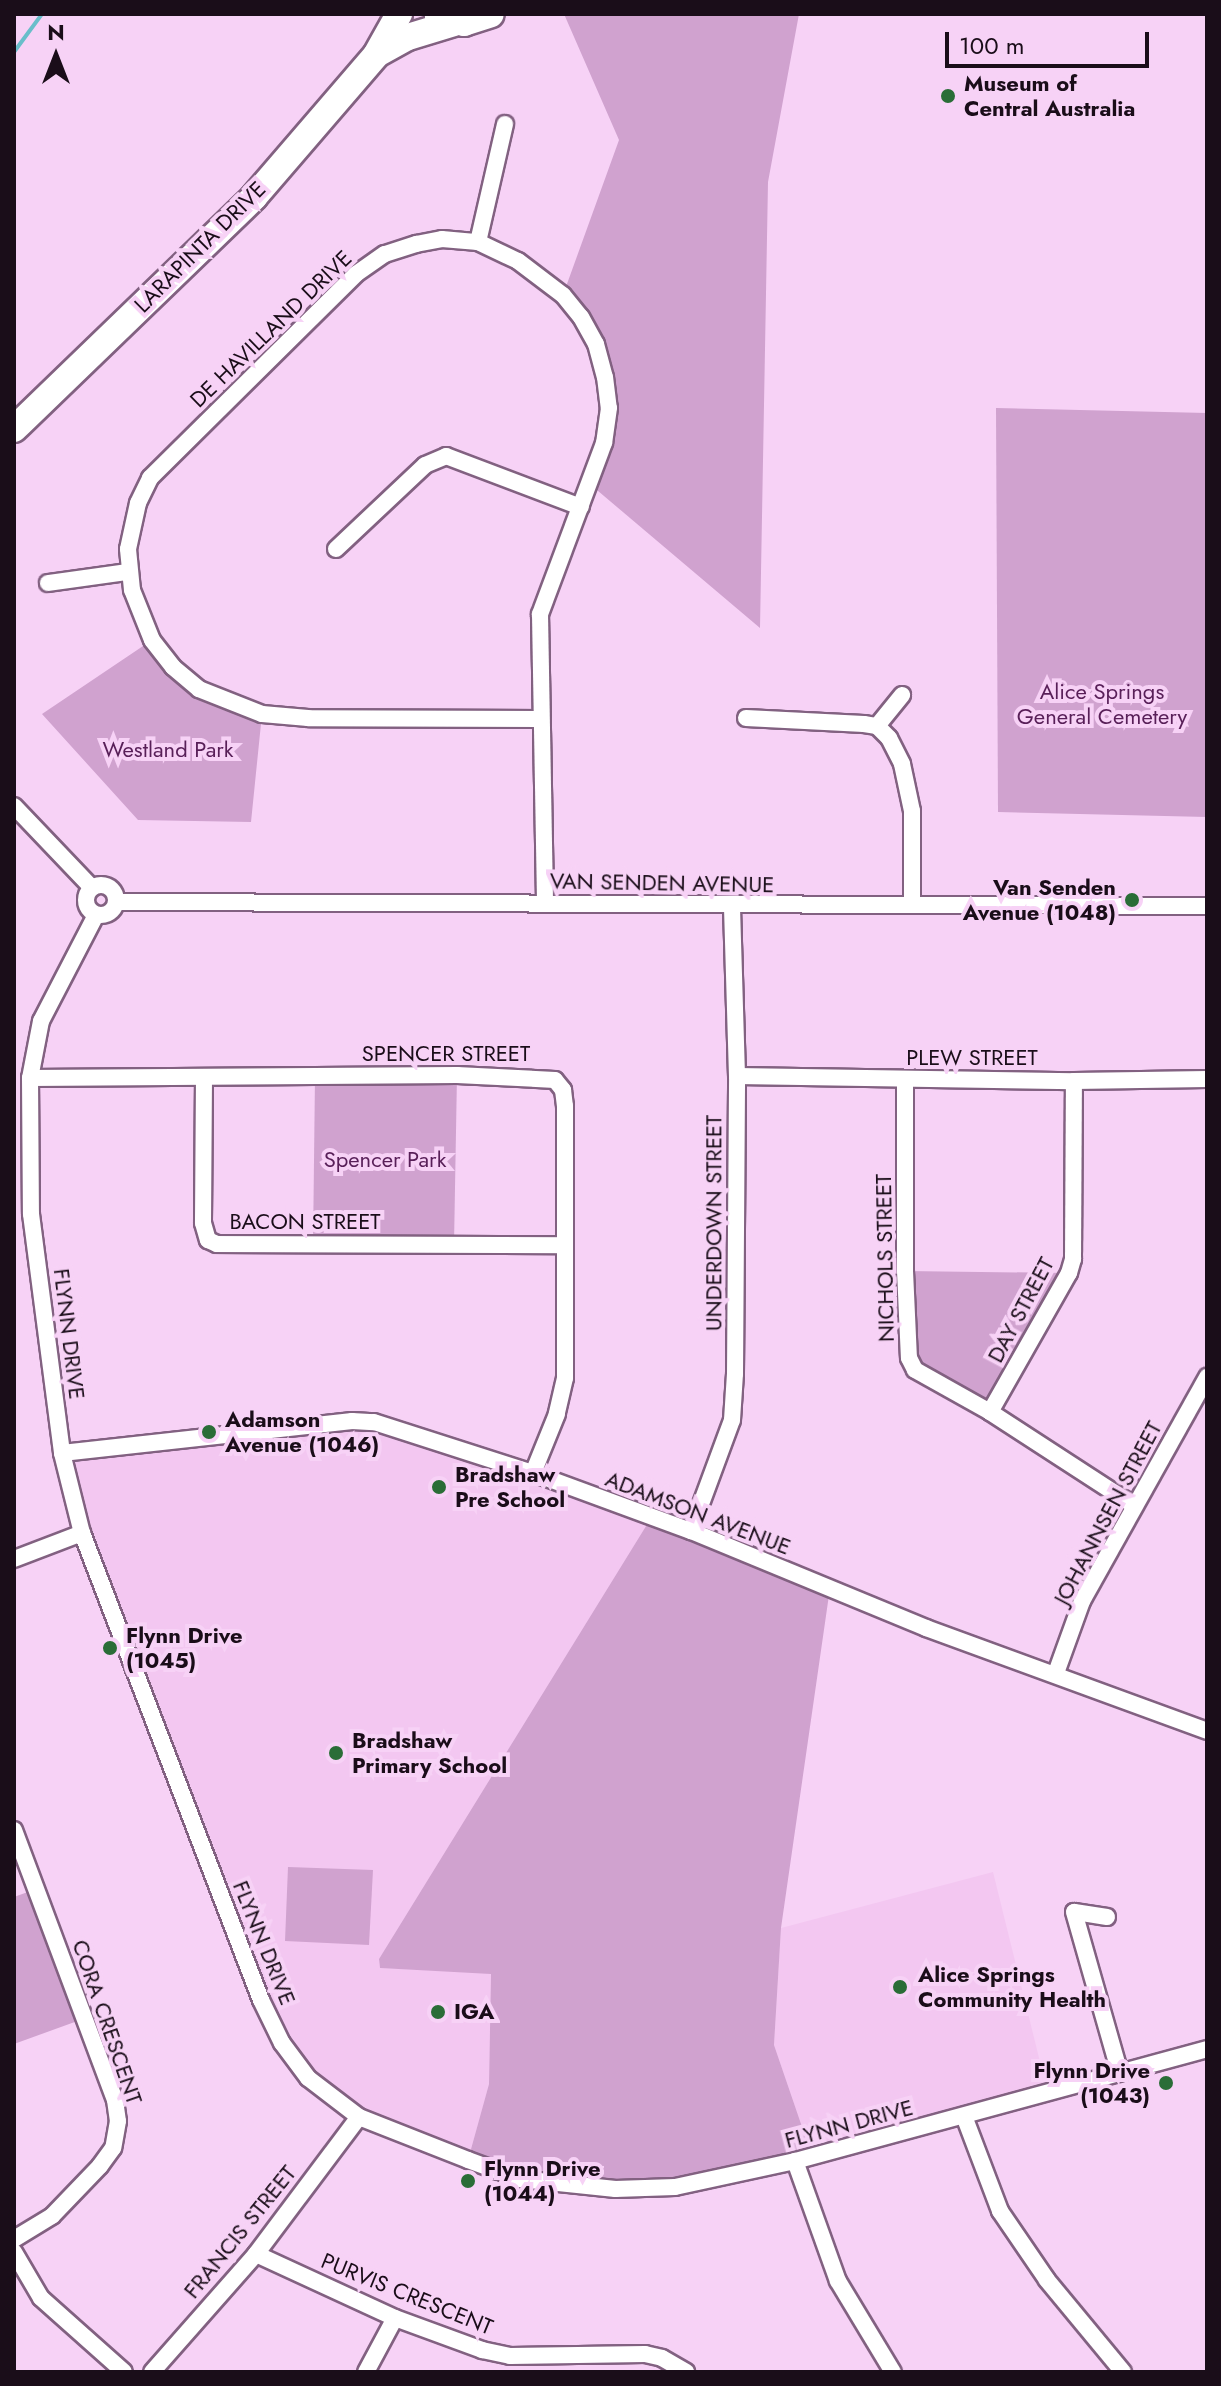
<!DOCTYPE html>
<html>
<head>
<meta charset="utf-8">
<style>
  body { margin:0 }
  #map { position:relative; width:1221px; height:2386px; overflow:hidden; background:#f7d2f6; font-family:Jost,sans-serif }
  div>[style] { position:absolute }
  .built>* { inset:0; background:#f3c7f1 }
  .green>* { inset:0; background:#d0a2cf }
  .stream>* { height:4px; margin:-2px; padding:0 2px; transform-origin:2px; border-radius:2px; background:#69beca }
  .roads { filter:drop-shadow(2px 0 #826181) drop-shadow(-2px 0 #826181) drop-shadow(0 2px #826181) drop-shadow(0 -2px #826181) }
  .minor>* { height:16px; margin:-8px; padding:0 8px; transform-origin:8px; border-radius:8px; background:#fff }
  .minor>.ring { margin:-8px; padding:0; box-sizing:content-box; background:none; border:16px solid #fff; border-radius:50% }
  .primary>* { height:26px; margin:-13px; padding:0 13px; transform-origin:13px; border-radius:13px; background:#fff }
  .dots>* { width:22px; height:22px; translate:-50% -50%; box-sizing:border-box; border:4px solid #f7d2f6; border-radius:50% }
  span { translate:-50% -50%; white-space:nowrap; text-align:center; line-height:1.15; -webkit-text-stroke:8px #f7d2f6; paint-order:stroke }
  .poi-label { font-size:22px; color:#1a0d19; font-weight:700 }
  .left { translate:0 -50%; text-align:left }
  .right { translate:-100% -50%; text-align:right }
  .street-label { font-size:22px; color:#1a0d19 }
  .park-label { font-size:22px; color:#581f58 }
  .frame { position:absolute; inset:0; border:16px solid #1a0d19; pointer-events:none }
  .north { position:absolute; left:16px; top:16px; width:80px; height:80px; -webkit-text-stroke:6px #f7d2f6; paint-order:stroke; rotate:0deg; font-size:22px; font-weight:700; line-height:32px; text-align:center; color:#1a0d19 }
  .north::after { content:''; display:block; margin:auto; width:28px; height:36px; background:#1a0d19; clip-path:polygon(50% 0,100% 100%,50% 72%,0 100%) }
  .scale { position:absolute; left:945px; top:32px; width:204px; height:36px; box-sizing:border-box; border:4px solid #1a0d19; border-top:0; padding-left:10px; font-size:24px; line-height:28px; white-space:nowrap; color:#1a0d19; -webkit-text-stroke:6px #f7d2f6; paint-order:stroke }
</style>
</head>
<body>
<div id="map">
  <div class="built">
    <i style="clip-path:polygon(352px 1421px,651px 1518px,379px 1959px,380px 1968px,491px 1973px,489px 2084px,468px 2160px,359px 2117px,282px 2043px,82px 1533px,62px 1453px)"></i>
    <i style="clip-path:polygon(993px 1872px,1047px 2090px,812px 2156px,774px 2045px,781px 1928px)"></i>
  </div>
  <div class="green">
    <i style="clip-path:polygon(564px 14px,799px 14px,768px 182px,760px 628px,591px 485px,605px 377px,563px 295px,619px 140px)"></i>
    <i style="clip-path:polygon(996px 408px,1207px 413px,1207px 817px,998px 812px)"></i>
    <i style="clip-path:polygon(152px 640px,173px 667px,262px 714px,251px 822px,138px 820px,42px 714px)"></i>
    <i style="clip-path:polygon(457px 1075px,454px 1244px,313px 1245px,315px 1077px)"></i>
    <i style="clip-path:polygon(905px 1271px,1069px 1273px,990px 1412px,915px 1370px)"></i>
    <i style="clip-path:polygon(651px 1518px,830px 1588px,781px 1928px,774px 2045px,812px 2156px,723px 2179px,565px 2186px,468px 2160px,489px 2084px,491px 1974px,380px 1968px,379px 1959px)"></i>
    <i style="clip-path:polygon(288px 1867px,373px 1870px,369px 1945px,285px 1941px)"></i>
    <i style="clip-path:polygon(36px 1889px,83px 2019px,14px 2044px,14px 1897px)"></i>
  </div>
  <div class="stream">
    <i style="left:14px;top:52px;width:47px;rotate:-53.6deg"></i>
  </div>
  <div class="roads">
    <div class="minor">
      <i style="left:478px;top:242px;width:121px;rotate:-77.1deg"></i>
      <i style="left:336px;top:549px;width:122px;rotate:-43.3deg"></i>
      <i style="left:425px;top:465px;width:23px;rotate:-23deg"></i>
      <i style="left:446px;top:456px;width:144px;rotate:20.7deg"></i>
      <i style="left:48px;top:583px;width:80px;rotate:-7.9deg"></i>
      <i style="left:746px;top:718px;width:118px;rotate:2.9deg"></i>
      <i style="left:864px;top:724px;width:13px;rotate:9deg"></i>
      <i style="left:877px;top:726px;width:17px;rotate:45deg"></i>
      <i style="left:889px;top:738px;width:29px;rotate:63deg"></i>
      <i style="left:902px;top:764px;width:48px;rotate:78deg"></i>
      <i style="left:912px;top:811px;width:93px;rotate:90deg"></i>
      <i style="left:541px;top:719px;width:233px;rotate:-179.8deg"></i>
      <i style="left:308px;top:718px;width:46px;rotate:-175deg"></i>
      <i style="left:262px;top:714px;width:68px;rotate:-158.4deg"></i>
      <i style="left:199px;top:689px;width:34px;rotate:-140deg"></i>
      <i style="left:173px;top:667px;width:34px;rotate:-128deg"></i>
      <i style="left:152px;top:640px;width:54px;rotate:-111.8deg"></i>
      <i style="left:132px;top:590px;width:41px;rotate:-95.6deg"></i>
      <i style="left:128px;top:549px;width:47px;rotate:-77.7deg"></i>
      <i style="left:138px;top:503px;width:28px;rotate:-64deg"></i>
      <i style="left:150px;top:478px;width:290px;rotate:-44.7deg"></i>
      <i style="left:356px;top:274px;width:35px;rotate:-35deg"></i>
      <i style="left:385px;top:254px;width:33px;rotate:-18deg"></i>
      <i style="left:416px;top:244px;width:26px;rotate:-11deg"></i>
      <i style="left:442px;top:239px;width:36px;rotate:5deg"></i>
      <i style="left:478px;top:242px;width:44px;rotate:25.4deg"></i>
      <i style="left:518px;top:261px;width:56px;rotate:37.1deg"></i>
      <i style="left:563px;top:295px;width:28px;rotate:51deg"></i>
      <i style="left:581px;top:317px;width:31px;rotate:61deg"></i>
      <i style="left:596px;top:344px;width:34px;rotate:75deg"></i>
      <i style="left:605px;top:377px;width:31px;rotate:83deg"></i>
      <i style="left:609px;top:408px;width:35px;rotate:98deg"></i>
      <i style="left:604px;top:443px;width:183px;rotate:110.5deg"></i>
      <i style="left:540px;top:614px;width:290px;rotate:89deg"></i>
      <i style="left:877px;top:726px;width:40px;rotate:-51deg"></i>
      <i style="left:14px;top:806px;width:113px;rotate:46.4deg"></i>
      <i class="ring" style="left:86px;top:885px;width:14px;height:14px"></i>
      <i style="left:116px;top:902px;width:1091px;rotate:0.21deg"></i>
      <i style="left:96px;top:915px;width:119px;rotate:117.4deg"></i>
      <i style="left:41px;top:1021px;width:58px;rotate:100.9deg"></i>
      <i style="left:30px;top:1078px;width:136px;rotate:89.6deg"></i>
      <i style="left:31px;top:1214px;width:241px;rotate:82.6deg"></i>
      <i style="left:62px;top:1453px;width:82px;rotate:76deg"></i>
      <i style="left:82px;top:1533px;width:500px;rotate:69.03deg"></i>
      <i style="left:261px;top:2000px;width:48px;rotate:64deg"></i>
      <i style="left:282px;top:2043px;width:44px;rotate:53.4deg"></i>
      <i style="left:308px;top:2078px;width:64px;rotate:37.4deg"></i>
      <i style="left:359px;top:2117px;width:117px;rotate:21.5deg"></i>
      <i style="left:468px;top:2160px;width:55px;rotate:20.1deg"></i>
      <i style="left:520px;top:2179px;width:96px;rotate:6deg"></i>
      <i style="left:615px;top:2189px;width:60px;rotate:-1.9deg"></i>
      <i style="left:675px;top:2187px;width:123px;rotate:-12.2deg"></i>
      <i style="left:795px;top:2161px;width:427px;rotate:-15.2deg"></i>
      <i style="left:737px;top:1076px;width:337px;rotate:0.9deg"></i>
      <i style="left:1074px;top:1081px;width:133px;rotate:-0.9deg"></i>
      <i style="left:204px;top:1077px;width:146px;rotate:90.4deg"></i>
      <i style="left:203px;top:1223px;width:18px;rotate:74deg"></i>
      <i style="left:208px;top:1240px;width:10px;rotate:24deg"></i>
      <i style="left:217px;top:1244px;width:348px;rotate:0.2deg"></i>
      <i style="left:30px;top:1078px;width:427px;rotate:-0.4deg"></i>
      <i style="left:457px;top:1075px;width:98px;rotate:2.9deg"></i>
      <i style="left:555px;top:1080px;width:13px;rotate:51deg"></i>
      <i style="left:563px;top:1090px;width:16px;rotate:83deg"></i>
      <i style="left:565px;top:1106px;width:272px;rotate:90deg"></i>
      <i style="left:565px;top:1378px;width:37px;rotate:103deg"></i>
      <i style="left:557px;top:1414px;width:64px;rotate:112.1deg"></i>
      <i style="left:905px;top:1080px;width:191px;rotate:90deg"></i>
      <i style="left:905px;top:1271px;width:87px;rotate:87.4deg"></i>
      <i style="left:909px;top:1358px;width:13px;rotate:63deg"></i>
      <i style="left:915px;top:1370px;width:86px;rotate:29.2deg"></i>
      <i style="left:990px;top:1412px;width:171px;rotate:33deg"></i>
      <i style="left:990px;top:1412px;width:160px;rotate:-60.4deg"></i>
      <i style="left:1069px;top:1273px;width:15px;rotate:-74deg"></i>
      <i style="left:1073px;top:1259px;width:178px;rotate:-89.7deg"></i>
      <i style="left:62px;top:1453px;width:292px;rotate:-6.3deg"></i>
      <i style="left:352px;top:1421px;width:22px;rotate:3deg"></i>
      <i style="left:374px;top:1422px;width:167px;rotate:17.8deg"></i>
      <i style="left:533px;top:1473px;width:168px;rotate:20.2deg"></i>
      <i style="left:691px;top:1531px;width:254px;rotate:22.4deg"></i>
      <i style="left:926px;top:1628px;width:299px;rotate:20.1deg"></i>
      <i style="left:691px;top:1531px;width:118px;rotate:-69.7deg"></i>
      <i style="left:732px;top:1420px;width:46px;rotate:-86.3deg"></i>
      <i style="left:735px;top:1374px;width:298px;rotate:-89.6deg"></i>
      <i style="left:737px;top:1076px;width:169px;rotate:-91.7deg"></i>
      <i style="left:14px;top:1559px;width:73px;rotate:-20.9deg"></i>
      <i style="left:1056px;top:1673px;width:77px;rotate:-70.1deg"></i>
      <i style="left:1082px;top:1601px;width:257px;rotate:-60.8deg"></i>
      <i style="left:14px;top:1830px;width:288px;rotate:69.5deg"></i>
      <i style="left:115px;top:2100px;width:21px;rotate:82deg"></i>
      <i style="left:118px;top:2121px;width:27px;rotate:100deg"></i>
      <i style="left:113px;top:2148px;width:22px;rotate:126deg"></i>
      <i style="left:100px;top:2166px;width:69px;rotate:133.8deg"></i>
      <i style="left:52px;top:2216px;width:44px;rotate:148.8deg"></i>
      <i style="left:1107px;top:1917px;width:33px;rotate:-171deg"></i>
      <i style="left:1074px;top:1912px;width:164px;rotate:74.1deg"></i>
      <i style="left:964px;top:2116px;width:102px;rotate:69.2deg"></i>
      <i style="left:1000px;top:2211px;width:83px;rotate:55.7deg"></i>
      <i style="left:1047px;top:2280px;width:119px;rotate:50.4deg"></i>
      <i style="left:795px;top:2161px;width:127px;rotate:70.3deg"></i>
      <i style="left:838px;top:2281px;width:106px;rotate:58.9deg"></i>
      <i style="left:14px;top:2252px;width:53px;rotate:59.6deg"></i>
      <i style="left:41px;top:2298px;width:111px;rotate:41.7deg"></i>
      <i style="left:256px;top:2254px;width:153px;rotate:24.7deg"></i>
      <i style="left:395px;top:2318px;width:93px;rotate:20.2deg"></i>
      <i style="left:482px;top:2350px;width:29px;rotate:12deg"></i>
      <i style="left:510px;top:2356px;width:135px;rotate:-0.8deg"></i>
      <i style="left:645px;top:2354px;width:17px;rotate:13deg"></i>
      <i style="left:662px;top:2358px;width:28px;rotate:30deg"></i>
      <i style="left:152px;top:2372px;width:157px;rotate:-48.6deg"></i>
      <i style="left:256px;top:2254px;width:171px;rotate:-53.1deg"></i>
      <i style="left:366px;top:2372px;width:61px;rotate:-61.8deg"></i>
    </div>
    <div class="primary">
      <i style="left:438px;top:17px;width:27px;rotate:13deg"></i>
      <i style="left:464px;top:23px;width:28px;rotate:-18deg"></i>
      <i style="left:379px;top:53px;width:33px;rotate:-29deg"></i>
      <i style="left:408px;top:37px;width:48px;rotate:-16.9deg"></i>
      <i style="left:14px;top:429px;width:334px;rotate:-44deg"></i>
      <i style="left:254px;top:197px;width:187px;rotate:-49.3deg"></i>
      <i style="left:376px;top:55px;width:47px;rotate:-60.7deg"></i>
    </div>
  </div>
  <div class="dots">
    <i style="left:948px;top:96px;background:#2a6d37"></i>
    <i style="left:1132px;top:900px;background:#2a6d37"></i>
    <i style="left:209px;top:1432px;background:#2a6d37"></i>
    <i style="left:439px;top:1487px;background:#2a6d37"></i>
    <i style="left:110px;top:1648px;background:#2a6d37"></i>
    <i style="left:336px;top:1753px;background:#2a6d37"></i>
    <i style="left:900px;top:1987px;background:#2a6d37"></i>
    <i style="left:438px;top:2012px;background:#2a6d37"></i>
    <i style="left:1166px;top:2083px;background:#2a6d37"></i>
    <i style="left:468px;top:2181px;background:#2a6d37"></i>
  </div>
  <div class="poi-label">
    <span class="left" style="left:964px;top:96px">Museum of<br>Central Australia</span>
    <span class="right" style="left:1116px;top:900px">Van Senden<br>Avenue (1048)</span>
    <span class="left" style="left:225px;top:1432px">Adamson<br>Avenue (1046)</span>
    <span class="left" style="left:455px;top:1487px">Bradshaw<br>Pre School</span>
    <span class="left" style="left:126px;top:1648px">Flynn Drive<br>(1045)</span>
    <span class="left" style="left:352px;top:1753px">Bradshaw<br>Primary School</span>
    <span class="left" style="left:918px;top:1987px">Alice Springs<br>Community Health</span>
    <span class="left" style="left:454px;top:2012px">IGA</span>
    <span class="right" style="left:1150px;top:2083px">Flynn Drive<br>(1043)</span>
    <span class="left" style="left:484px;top:2181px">Flynn Drive<br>(1044)</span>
  </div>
  <div class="street-label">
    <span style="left:200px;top:247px;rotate:-45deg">LARAPINTA DRIVE</span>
    <span style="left:271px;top:329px;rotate:-44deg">DE HAVILLAND DRIVE</span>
    <span style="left:662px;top:883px;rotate:1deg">VAN SENDEN AVENUE</span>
    <span style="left:446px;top:1054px">SPENCER STREET</span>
    <span style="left:972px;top:1058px">PLEW STREET</span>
    <span style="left:305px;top:1222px">BACON STREET</span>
    <span style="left:714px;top:1223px;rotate:-90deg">UNDERDOWN STREET</span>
    <span style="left:885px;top:1258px;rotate:-91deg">NICHOLS STREET</span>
    <span style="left:1021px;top:1310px;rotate:-62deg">DAY STREET</span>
    <span style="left:69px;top:1334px;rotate:83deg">FLYNN DRIVE</span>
    <span style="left:698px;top:1513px;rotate:21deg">ADAMSON AVENUE</span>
    <span style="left:1108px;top:1513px;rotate:-62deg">JOHANNSEN STREET</span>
    <span style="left:264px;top:1943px;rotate:68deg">FLYNN DRIVE</span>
    <span style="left:107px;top:2022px;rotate:71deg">CORA CRESCENT</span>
    <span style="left:849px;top:2124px;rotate:-15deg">FLYNN DRIVE</span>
    <span style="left:240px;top:2232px;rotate:-51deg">FRANCIS STREET</span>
    <span style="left:407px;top:2294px;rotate:22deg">PURVIS CRESCENT</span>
  </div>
  <div class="park-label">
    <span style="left:1102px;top:704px">Alice Springs<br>General Cemetery</span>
    <span style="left:168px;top:750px">Westland Park</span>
    <span style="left:385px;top:1160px">Spencer Park</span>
  </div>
  <div class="frame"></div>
  <div class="north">N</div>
  <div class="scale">100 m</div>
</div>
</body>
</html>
